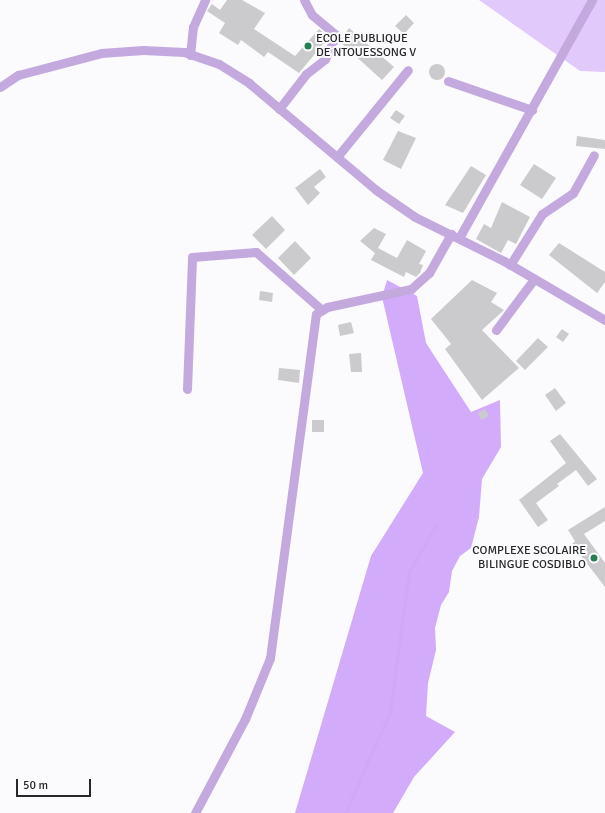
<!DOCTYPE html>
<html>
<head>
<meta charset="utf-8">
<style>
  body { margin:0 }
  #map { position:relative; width:605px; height:813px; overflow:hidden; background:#fbfafd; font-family:Signika,sans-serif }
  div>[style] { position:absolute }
  .green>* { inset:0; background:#e2c9fb }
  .forest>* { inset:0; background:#d3abfb }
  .stream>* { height:3px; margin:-1.5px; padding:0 1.5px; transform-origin:1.5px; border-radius:1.5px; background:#d0a8f7 }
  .building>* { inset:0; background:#cbcacd }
  .round { border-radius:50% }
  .minor>* { height:9px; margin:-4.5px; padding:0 4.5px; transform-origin:4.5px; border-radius:4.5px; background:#c4a9df }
  .dots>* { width:11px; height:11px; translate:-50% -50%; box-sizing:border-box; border:2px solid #fbfafd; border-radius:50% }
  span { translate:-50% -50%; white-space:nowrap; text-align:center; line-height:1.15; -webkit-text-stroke:4px #fbfafd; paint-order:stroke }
  .poi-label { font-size:12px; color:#282728 }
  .left { translate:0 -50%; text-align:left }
  .right { translate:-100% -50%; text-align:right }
  .scale { position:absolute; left:16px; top:779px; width:75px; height:18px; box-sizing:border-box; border:2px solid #282728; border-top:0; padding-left:5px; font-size:12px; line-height:14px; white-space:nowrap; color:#282728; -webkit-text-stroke:3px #fbfafd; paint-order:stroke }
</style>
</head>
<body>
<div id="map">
  <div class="green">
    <i style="clip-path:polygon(479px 0,605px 0,605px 72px,580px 71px)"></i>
  </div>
  <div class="forest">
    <i style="clip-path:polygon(387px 280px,417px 296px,426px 343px,471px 412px,500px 400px,501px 447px,482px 479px,479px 517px,471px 548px,460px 556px,452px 571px,449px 592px,441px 605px,435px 628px,436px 650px,428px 683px,426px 716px,455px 732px,414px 777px,393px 813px,295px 813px,371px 556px,423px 473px,382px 297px)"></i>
  </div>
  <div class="stream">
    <i style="left:345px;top:813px;width:111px;rotate:-66deg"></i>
    <i style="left:390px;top:712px;width:141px;rotate:-82.3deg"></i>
    <i style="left:409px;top:572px;width:54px;rotate:-60.1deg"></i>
  </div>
  <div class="building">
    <i style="clip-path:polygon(227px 0,242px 0,265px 13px,254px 29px,295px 56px,319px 29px,329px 37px,299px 73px,268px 52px,264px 57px,241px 40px,238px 45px,219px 33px,225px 23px,207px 11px,212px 4px,220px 10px)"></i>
    <i style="clip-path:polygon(406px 15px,414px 23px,404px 34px,395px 26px)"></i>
    <i style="clip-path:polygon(349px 28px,394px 67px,382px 80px,340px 42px)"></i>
    <i class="round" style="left:429px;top:64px;width:16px;height:16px"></i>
    <i style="clip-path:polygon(396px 110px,405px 116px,399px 124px,390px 118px)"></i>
    <i style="clip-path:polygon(398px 131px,416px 138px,401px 169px,383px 160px)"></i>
    <i style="clip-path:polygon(577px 136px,605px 140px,605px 149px,576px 146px)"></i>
    <i style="clip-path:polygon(534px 164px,556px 178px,542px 199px,520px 185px)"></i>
    <i style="clip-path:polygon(471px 166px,486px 175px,463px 213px,445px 205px)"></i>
    <i style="clip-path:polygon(320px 169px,326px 177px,314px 187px,320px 193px,308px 205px,295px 188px)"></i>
    <i style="clip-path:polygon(502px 202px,530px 217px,516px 244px,508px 240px,501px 253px,476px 239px,484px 224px,491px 228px)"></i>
    <i style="clip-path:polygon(272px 216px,285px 230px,266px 249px,252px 235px)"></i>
    <i style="clip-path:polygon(374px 228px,386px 234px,378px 248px,397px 258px,407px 240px,426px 251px,419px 264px,423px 265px,420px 273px,416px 277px,406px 272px,404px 277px,371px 260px,375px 253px,360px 241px)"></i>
    <i style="clip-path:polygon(295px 241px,311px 258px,294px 275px,278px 258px)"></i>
    <i style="clip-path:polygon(559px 243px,605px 272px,605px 282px,597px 293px,549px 255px)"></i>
    <i style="clip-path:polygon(472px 280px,497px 293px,491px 302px,504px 310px,482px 330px,519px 368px,482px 400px,445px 349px,451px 344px,431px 319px)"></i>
    <i style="clip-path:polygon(260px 291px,273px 293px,272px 302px,259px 300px)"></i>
    <i style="clip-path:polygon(351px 322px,354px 333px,340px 336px,338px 325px)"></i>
    <i style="clip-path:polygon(562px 329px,569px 334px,563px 342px,556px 337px)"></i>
    <i style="clip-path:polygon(538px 338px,548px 347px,525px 370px,516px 361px)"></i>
    <i style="clip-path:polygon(361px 353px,362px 372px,351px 372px,349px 354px)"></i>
    <i style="clip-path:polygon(279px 368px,300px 370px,299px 383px,278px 380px)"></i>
    <i style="clip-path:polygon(555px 388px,566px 403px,556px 411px,545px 395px)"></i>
    <i style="clip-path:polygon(485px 409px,489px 416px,481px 420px,478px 413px)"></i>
    <i style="clip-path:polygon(312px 420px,324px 420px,324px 432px,312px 432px)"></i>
    <i style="clip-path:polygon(560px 434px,597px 479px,588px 486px,576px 470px,557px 484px,559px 486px,536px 503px,548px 520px,538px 527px,519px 500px,566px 463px,550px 441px)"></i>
    <i style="clip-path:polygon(605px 507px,605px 521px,584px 534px,605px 563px,605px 587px,572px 544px,575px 541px,568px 530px)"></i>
  </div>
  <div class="minor">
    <i style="left:190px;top:55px;width:28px;rotate:-84deg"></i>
    <i style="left:193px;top:27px;width:30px;rotate:-66deg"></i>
    <i style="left:448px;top:81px;width:89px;rotate:19deg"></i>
    <i style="left:0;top:87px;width:22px;rotate:-34deg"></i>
    <i style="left:18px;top:75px;width:86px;rotate:-14.8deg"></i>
    <i style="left:101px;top:53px;width:42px;rotate:-4.1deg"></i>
    <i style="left:143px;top:50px;width:41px;rotate:2.8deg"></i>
    <i style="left:184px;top:52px;width:37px;rotate:19deg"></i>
    <i style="left:219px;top:64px;width:36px;rotate:32deg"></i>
    <i style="left:249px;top:83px;width:166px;rotate:40.1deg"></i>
    <i style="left:376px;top:190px;width:47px;rotate:34.7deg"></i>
    <i style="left:415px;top:217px;width:99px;rotate:26.3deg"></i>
    <i style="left:504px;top:261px;width:117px;rotate:30.3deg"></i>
    <i style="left:279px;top:109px;width:44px;rotate:-52.4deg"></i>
    <i style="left:306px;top:74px;width:24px;rotate:-38deg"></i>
    <i style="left:325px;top:59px;width:26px;rotate:-65deg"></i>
    <i style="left:336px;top:35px;width:31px;rotate:-140deg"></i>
    <i style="left:312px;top:15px;width:17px;rotate:-118deg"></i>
    <i style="left:337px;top:157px;width:112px;rotate:-50.8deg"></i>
    <i style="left:459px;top:238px;width:273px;rotate:-60.8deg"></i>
    <i style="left:510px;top:265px;width:60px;rotate:-57.9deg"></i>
    <i style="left:542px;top:214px;width:37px;rotate:-34deg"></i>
    <i style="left:573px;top:193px;width:43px;rotate:-61.1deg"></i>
    <i style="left:496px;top:330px;width:64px;rotate:-53.3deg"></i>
    <i style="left:187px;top:389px;width:132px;rotate:-87.8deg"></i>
    <i style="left:192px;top:257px;width:64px;rotate:-4.5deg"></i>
    <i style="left:256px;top:252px;width:88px;rotate:41.3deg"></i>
    <i style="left:195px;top:813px;width:106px;rotate:-62deg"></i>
    <i style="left:245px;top:719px;width:66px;rotate:-67.7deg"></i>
    <i style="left:270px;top:658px;width:347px;rotate:-82.4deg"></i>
    <i style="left:316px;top:314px;width:13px;rotate:-32deg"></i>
    <i style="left:327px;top:307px;width:86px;rotate:-12.1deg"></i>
    <i style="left:411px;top:289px;width:24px;rotate:-42deg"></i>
    <i style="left:429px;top:273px;width:45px;rotate:-60.6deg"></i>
  </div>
  <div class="dots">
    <i style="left:308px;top:46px;background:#287f52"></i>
    <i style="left:594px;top:558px;background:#287f52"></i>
  </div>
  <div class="poi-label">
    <span class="left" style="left:316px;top:46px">ECOLE PUBLIQUE<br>DE NTOUESSONG V</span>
    <span class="right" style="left:586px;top:558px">COMPLEXE SCOLAIRE<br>BILINGUE COSDIBLO</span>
  </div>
  <div class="scale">50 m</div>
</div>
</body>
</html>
